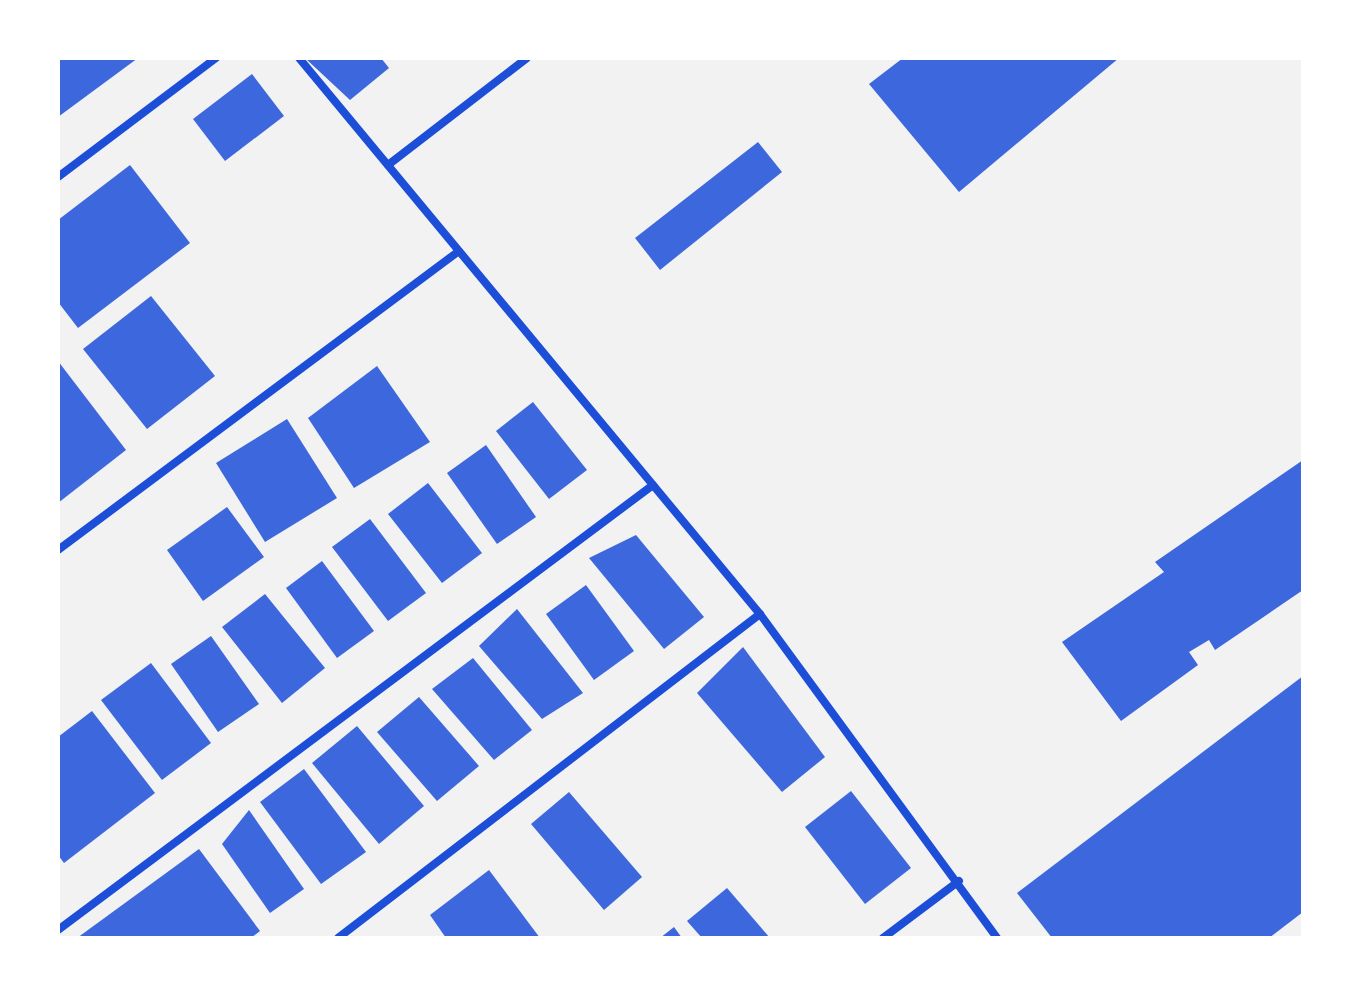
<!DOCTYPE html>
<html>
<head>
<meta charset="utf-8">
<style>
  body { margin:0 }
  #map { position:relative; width:1361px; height:996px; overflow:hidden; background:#f2f2f2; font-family:"Zilla Slab",serif }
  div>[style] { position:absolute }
  .building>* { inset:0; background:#3d67dc }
  .minor>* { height:8px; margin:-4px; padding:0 4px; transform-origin:4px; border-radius:4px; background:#1d4ed8 }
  span { translate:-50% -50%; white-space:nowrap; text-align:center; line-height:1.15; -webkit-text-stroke:7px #fff; paint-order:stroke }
  .frame { position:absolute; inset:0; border:60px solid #fff; pointer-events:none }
</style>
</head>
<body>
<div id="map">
  <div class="building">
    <i style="clip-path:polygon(58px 58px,138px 58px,58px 117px)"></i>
    <i style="clip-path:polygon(305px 58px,381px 58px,389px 68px,350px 100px)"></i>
    <i style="clip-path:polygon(903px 58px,1119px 58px,959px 192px,869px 84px)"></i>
    <i style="clip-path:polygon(252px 74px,284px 116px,225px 161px,193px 119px)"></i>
    <i style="clip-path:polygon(758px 142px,782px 172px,660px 270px,635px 238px)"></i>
    <i style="clip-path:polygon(130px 165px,190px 243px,78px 328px,58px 302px,58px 220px)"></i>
    <i style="clip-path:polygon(151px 296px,215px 376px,147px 429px,83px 349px)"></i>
    <i style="clip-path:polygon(58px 361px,126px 450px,58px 503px)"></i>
    <i style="clip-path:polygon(377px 366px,430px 442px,354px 488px,308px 418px)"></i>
    <i style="clip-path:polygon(533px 402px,587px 470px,549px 499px,496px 431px)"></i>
    <i style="clip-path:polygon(287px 419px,337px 498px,265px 542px,216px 463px)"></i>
    <i style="clip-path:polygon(486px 445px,536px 517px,497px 544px,447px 473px)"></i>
    <i style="clip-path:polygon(1303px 460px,1303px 590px,1215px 650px,1209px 640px,1189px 652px,1198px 665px,1121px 721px,1062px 642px,1164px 572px,1155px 562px)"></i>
    <i style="clip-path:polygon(428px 483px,482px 553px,442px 583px,388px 514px)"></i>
    <i style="clip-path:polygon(227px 507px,264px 557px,203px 601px,167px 550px)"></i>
    <i style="clip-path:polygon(370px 519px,426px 593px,388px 621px,332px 547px)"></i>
    <i style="clip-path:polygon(636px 535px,704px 617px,664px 649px,589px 558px)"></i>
    <i style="clip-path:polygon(322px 561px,374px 631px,337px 658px,286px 588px)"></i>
    <i style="clip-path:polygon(586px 585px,634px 651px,594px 680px,546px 614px)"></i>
    <i style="clip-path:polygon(265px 594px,325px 668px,282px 703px,222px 627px)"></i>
    <i style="clip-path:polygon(517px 609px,583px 693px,542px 719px,479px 646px)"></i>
    <i style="clip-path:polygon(211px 636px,259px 704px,218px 732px,171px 664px)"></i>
    <i style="clip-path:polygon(743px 647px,825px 757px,782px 792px,697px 693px)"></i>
    <i style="clip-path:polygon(473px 658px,532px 730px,494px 760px,432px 689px)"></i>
    <i style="clip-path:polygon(151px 663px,211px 743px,162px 780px,101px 700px)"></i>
    <i style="clip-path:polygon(1303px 676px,1303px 912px,1269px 938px,1052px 938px,1017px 893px)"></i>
    <i style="clip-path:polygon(419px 697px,479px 766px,437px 801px,377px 732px)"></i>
    <i style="clip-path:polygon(92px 711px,155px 793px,64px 863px,58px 855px,58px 737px)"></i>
    <i style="clip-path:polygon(357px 726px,424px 806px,379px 844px,312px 763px)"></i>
    <i style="clip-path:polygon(304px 769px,366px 852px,321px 884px,260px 802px)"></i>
    <i style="clip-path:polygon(851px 791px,911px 868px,865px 904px,805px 827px)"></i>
    <i style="clip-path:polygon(569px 792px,642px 877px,604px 910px,531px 824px)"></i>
    <i style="clip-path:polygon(249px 810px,304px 889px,270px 913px,222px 844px)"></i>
    <i style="clip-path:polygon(199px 849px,260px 931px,251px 938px,77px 938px)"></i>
    <i style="clip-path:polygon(489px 870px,540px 938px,446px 938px,430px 915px)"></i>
    <i style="clip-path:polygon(727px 888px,770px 938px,702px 938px,687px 921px)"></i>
    <i style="clip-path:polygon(674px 927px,682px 938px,660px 938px)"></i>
  </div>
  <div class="minor">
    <i style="left:299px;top:58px;width:722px;rotate:50.34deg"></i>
    <i style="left:760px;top:614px;width:401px;rotate:53.8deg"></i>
    <i style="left:388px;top:165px;width:175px;rotate:-37.6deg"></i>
    <i style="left:58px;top:177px;width:198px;rotate:-37deg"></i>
    <i style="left:58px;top:550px;width:500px;rotate:-36.71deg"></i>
    <i style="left:58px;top:930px;width:743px;rotate:-36.79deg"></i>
    <i style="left:338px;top:938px;width:532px;rotate:-37.52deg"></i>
    <i style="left:883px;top:938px;width:95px;rotate:-36.9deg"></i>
  </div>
  <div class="frame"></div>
</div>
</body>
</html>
